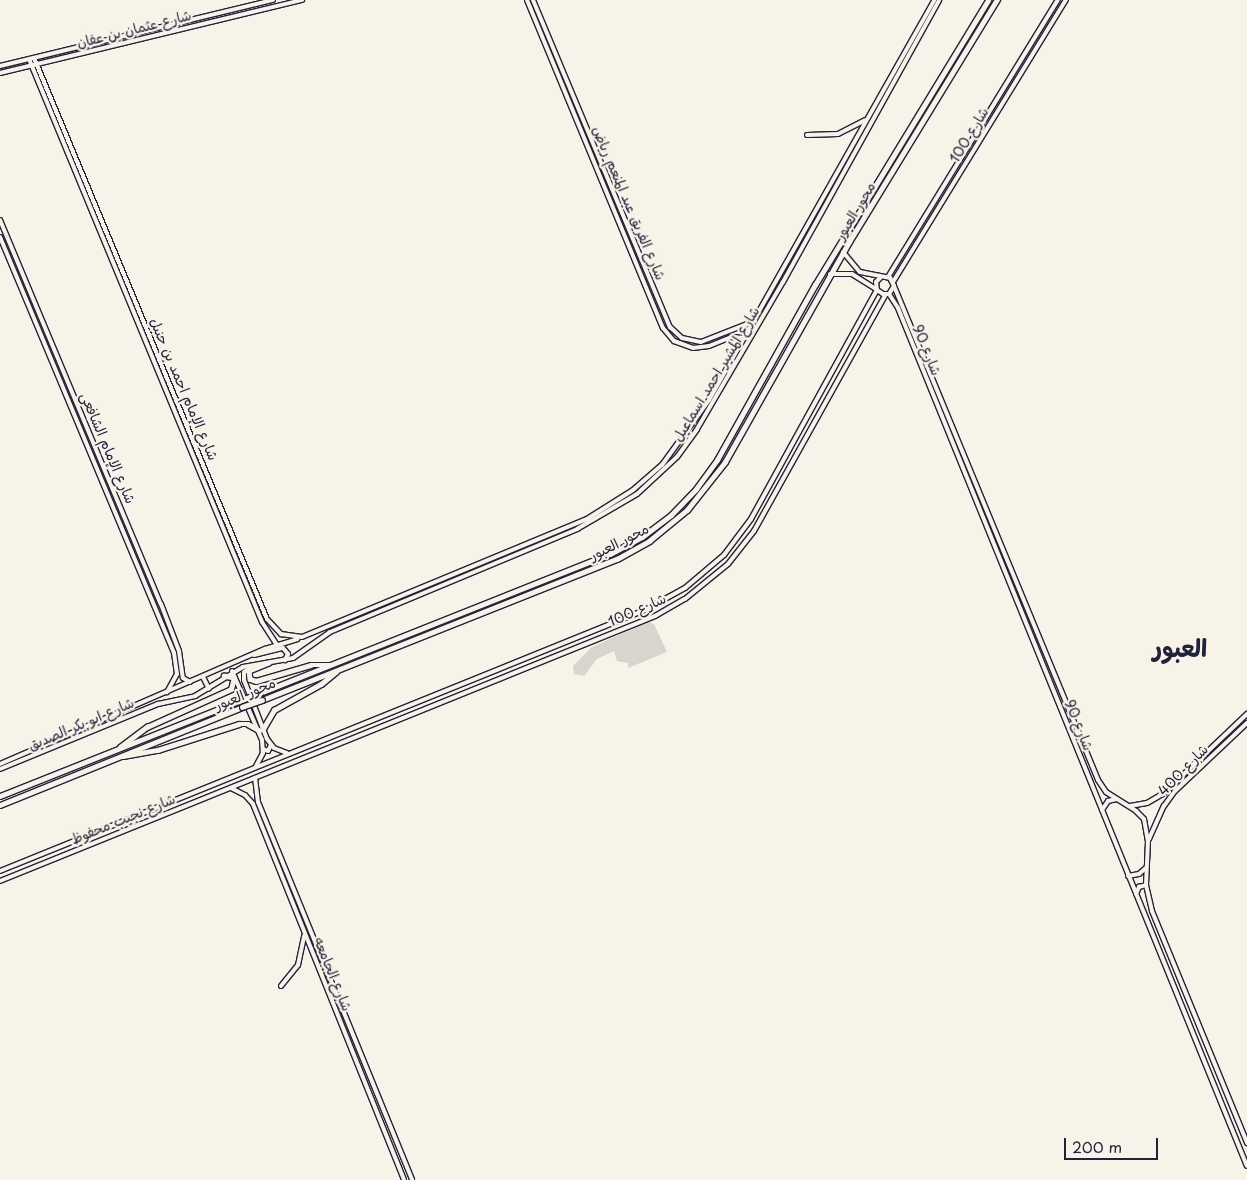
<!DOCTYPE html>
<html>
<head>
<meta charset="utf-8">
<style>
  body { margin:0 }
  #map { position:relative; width:1247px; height:1180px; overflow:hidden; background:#f7f3e8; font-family:"Playpen Sans","Playpen Sans Arabic",sans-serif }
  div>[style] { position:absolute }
  .green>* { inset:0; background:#d8d5cf }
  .roads { filter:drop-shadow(1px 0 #22223b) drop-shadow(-1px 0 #22223b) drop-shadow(0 1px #22223b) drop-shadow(0 -1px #22223b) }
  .secondary>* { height:4px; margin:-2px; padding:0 2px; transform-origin:2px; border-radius:2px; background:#f7f3e8 }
  .highway>* { height:4.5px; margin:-2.25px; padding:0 2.25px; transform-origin:2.25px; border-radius:2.25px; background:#f7f3e8 }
  .bridges { filter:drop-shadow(1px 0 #22223b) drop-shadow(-1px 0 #22223b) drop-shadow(0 1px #22223b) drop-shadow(0 -1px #22223b) }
  .highway-bridge>* { height:4.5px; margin:-2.25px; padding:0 2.25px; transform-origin:2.25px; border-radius:2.25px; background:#f7f3e8 }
  span { translate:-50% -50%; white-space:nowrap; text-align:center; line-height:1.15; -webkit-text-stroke:4.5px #f7f3e8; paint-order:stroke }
  .street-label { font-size:14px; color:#22223b }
  .town-label { font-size:24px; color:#22223b; font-weight:700 }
  .scale { position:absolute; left:1064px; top:1138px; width:94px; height:22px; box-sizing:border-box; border:2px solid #22223b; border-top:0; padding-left:6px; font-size:15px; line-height:18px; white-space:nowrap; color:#22223b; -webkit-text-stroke:4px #f7f3e8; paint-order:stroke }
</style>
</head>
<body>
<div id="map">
  <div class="green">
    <i style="clip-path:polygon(648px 622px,654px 624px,667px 652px,628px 668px,628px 663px,617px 661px,614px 651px,597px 659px,584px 676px,574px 674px,573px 666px,592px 647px)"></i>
  </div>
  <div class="roads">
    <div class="secondary">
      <i style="left:527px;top:0;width:355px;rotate:67.5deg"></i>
      <i style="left:663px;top:328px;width:17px;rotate:50deg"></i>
      <i style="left:674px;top:341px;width:20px;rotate:20deg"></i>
      <i style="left:693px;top:348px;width:16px;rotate:-7deg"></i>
      <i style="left:709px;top:346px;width:24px;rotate:-22deg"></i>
      <i style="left:731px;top:337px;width:15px;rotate:4deg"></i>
      <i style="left:533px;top:0;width:355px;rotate:67.3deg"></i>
      <i style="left:670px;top:327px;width:16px;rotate:43deg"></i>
      <i style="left:682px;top:338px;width:19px;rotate:12deg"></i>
      <i style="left:701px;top:342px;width:58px;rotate:-21.3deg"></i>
      <i style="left:34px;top:58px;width:607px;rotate:67.45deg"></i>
      <i style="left:267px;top:619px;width:21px;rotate:47deg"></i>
      <i style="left:281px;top:634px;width:21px;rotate:8deg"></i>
      <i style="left:302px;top:637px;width:308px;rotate:-22.5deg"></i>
      <i style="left:587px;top:519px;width:54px;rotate:-32.2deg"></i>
      <i style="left:633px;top:490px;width:38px;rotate:-41deg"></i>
      <i style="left:662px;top:465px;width:80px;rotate:-54.1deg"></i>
      <i style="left:709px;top:400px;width:459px;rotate:-60.6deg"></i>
      <i style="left:29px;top:59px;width:609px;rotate:67.52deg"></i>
      <i style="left:262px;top:622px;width:27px;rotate:57deg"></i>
      <i style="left:0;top:66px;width:281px;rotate:-13.6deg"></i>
      <i style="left:0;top:73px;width:311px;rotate:-13.6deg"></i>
      <i style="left:807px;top:135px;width:31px;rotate:-2deg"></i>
      <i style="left:838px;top:134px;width:30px;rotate:-27deg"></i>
      <i style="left:0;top:220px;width:416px;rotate:67.3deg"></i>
      <i style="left:161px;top:604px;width:50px;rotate:69deg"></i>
      <i style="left:179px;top:651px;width:27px;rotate:82deg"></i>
      <i style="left:183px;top:678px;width:8px;rotate:30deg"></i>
      <i style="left:0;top:237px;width:451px;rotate:67.3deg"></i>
      <i style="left:174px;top:653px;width:21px;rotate:82deg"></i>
      <i style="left:177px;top:674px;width:21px;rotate:119deg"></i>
      <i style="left:843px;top:252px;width:26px;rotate:50deg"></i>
      <i style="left:860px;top:272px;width:31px;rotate:11deg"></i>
      <i style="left:890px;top:278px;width:9px;rotate:63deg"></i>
      <i style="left:894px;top:286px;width:9px;rotate:122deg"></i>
      <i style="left:889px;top:294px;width:6px;rotate:180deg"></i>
      <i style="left:883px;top:294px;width:7px;rotate:-146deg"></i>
      <i style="left:877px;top:290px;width:8px;rotate:-97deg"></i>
      <i style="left:876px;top:282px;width:6px;rotate:-45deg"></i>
      <i style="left:830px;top:274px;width:22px"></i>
      <i style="left:852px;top:274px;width:28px;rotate:32deg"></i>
      <i style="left:888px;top:277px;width:325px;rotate:-58.5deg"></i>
      <i style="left:893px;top:282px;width:331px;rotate:-58.5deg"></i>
      <i style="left:894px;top:286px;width:534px;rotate:67.56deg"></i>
      <i style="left:1098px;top:780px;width:14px;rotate:56deg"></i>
      <i style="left:1106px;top:792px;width:36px;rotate:32deg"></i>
      <i style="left:1136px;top:811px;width:11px;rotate:45deg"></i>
      <i style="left:1144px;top:819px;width:22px;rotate:80deg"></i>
      <i style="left:1148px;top:841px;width:44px;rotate:92.6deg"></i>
      <i style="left:1146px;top:885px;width:27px;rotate:77deg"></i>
      <i style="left:1152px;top:911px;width:251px;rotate:67.7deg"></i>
      <i style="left:889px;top:294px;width:17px;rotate:57deg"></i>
      <i style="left:898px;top:308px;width:926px;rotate:67.87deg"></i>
      <i style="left:254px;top:655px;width:30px;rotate:-14deg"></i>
      <i style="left:283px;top:648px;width:8px;rotate:50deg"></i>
      <i style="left:288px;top:654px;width:7px;rotate:117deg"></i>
      <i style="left:252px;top:667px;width:9px;rotate:148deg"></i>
      <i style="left:244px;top:672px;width:8px;rotate:90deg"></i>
      <i style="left:244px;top:680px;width:63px;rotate:68.7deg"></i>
      <i style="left:267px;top:739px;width:11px;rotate:52deg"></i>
      <i style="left:274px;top:748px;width:14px;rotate:21deg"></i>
      <i style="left:232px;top:671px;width:75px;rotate:66.5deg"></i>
      <i style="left:262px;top:740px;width:13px;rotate:86deg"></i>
      <i style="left:263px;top:753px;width:15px;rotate:118deg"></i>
      <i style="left:203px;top:677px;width:13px;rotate:63deg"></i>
      <i style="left:263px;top:749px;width:5px;rotate:22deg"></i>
      <i style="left:268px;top:751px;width:7px;rotate:-63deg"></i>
      <i style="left:0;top:764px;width:289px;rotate:-23.5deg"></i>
      <i style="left:265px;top:649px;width:34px;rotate:-17deg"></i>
      <i style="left:0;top:769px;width:171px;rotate:-22.4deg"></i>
      <i style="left:158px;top:704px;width:38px;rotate:-12deg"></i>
      <i style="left:195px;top:696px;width:56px;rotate:-31.1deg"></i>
      <i style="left:243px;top:667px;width:51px;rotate:-10.2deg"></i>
      <i style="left:293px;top:658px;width:45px;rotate:-35.1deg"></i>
      <i style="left:330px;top:632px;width:268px;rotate:-22.6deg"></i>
      <i style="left:577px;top:529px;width:69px;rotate:-30.3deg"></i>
      <i style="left:637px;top:494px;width:54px;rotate:-42.8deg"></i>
      <i style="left:677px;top:457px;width:34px;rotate:-54deg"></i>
      <i style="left:697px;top:429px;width:170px;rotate:-59.7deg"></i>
      <i style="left:783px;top:282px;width:322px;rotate:-61deg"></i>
      <i style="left:255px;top:778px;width:24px;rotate:83deg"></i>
      <i style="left:258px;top:802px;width:408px;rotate:67.8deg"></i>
      <i style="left:231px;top:788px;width:16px;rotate:27deg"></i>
      <i style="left:245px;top:795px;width:12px;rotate:48deg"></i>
      <i style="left:253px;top:804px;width:405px;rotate:68.1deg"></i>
      <i style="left:1130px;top:806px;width:17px;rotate:-10deg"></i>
      <i style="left:1147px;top:803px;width:20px;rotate:-30deg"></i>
      <i style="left:1164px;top:793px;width:115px;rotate:-43.6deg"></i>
      <i style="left:1102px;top:810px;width:11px;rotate:-56deg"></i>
      <i style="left:1108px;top:801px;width:9px;rotate:-13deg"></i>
      <i style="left:1149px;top:839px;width:36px;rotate:-66deg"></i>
      <i style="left:1164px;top:806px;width:19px;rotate:-54deg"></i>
      <i style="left:1175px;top:791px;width:99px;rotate:-43.4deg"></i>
      <i style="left:0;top:871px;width:696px;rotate:-22.03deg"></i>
      <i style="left:645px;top:610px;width:46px;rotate:-28.8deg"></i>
      <i style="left:685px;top:588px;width:51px;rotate:-40.2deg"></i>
      <i style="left:724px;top:555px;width:45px;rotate:-53.1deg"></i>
      <i style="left:751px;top:519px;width:261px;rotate:-61.2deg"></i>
      <i style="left:1128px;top:876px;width:11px;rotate:-10deg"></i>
      <i style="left:1139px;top:874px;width:9px;rotate:-41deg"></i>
      <i style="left:0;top:881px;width:707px;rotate:-22.03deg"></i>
      <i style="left:655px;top:616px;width:34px;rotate:-30deg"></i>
      <i style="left:685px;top:599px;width:55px;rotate:-39.1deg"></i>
      <i style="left:728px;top:564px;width:42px;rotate:-51.8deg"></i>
      <i style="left:754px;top:531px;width:271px;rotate:-60.9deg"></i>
      <i style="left:1136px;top:894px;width:8px;rotate:-67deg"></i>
      <i style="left:1139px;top:887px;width:7px;rotate:-16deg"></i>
      <i style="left:281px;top:986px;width:27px;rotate:-51deg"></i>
      <i style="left:298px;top:965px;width:30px;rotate:-78deg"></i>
    </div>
    <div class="highway">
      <i style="left:269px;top:663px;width:22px;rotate:158deg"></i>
      <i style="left:249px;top:671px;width:8px;rotate:83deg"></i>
      <i style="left:250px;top:679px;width:6px;rotate:18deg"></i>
      <i style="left:256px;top:681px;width:57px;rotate:-16.2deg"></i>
      <i style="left:311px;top:665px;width:20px"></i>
      <i style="left:260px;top:693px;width:377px;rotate:-21.7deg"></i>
      <i style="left:610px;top:554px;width:36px;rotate:-28deg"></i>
      <i style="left:642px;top:537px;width:36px;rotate:-37deg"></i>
      <i style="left:671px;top:515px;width:36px;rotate:-46deg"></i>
      <i style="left:696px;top:489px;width:36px;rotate:-54deg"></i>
      <i style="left:717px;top:460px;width:201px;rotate:-60.8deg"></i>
      <i style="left:815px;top:285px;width:333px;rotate:-58.7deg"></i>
      <i style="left:262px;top:700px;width:382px;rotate:-21.7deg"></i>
      <i style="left:617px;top:559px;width:37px;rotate:-29deg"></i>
      <i style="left:649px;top:541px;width:49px;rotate:-39.2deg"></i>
      <i style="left:687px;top:510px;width:61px;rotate:-51.6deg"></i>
      <i style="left:725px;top:462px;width:253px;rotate:-60.6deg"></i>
      <i style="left:849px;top:242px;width:284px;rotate:-58.6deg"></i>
      <i style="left:263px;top:729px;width:22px;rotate:-60deg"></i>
      <i style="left:274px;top:710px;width:54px;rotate:-29deg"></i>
      <i style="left:321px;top:684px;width:19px;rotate:-39deg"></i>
      <i style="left:120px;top:747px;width:34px;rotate:-37deg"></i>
      <i style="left:147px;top:727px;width:92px;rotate:-24.3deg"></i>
      <i style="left:231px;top:689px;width:11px;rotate:-75deg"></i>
      <i style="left:234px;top:678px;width:10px;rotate:-169deg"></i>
      <i style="left:123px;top:756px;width:36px;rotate:-10deg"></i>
      <i style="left:158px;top:750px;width:85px;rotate:-17.8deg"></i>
      <i style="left:239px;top:724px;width:9px"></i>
      <i style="left:248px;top:724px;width:13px;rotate:29deg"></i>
      <i style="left:0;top:796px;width:257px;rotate:-21.7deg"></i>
      <i style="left:0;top:805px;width:261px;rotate:-22deg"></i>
    </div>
  </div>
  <div class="bridges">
    <div class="highway-bridge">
      <i style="left:239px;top:701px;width:22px;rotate:-21deg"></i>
      <i style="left:242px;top:707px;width:21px;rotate:-19deg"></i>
    </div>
  </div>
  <div class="street-label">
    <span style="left:134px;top:29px;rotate:-14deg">شارع عثمان بن عفان</span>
    <span style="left:969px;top:135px;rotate:-59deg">شارع 100</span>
    <span style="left:629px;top:203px;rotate:67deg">شارع الفريق عبد المنعم رياض</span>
    <span style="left:855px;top:211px;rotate:-59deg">محور العبور</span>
    <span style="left:927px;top:350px;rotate:68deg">شارع 90</span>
    <span style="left:716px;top:374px;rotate:-59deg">شارع المشير احمد اسماعيل</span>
    <span style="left:184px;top:389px;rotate:67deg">شارع الإمام احمد بن حنبل</span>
    <span style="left:108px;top:448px;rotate:67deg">شارع الإمام الشافعى</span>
    <span style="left:619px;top:542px;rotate:-27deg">محور العبور</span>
    <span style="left:637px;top:610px;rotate:-24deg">شارع 100</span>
    <span style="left:245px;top:694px;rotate:-22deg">محور العبور</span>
    <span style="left:81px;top:724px;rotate:-23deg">شارع ابو بكر الصديق</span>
    <span style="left:1079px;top:725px;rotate:68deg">شارع 90</span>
    <span style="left:1183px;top:770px;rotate:-46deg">شارع 400</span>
    <span style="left:123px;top:819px;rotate:-22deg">شارع نجيب محفوظ</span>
    <span style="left:333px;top:974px;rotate:68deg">شارع الجامعه</span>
  </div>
  <div class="town-label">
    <span style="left:1180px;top:648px">العبور</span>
  </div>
  <div class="scale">200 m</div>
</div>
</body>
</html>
